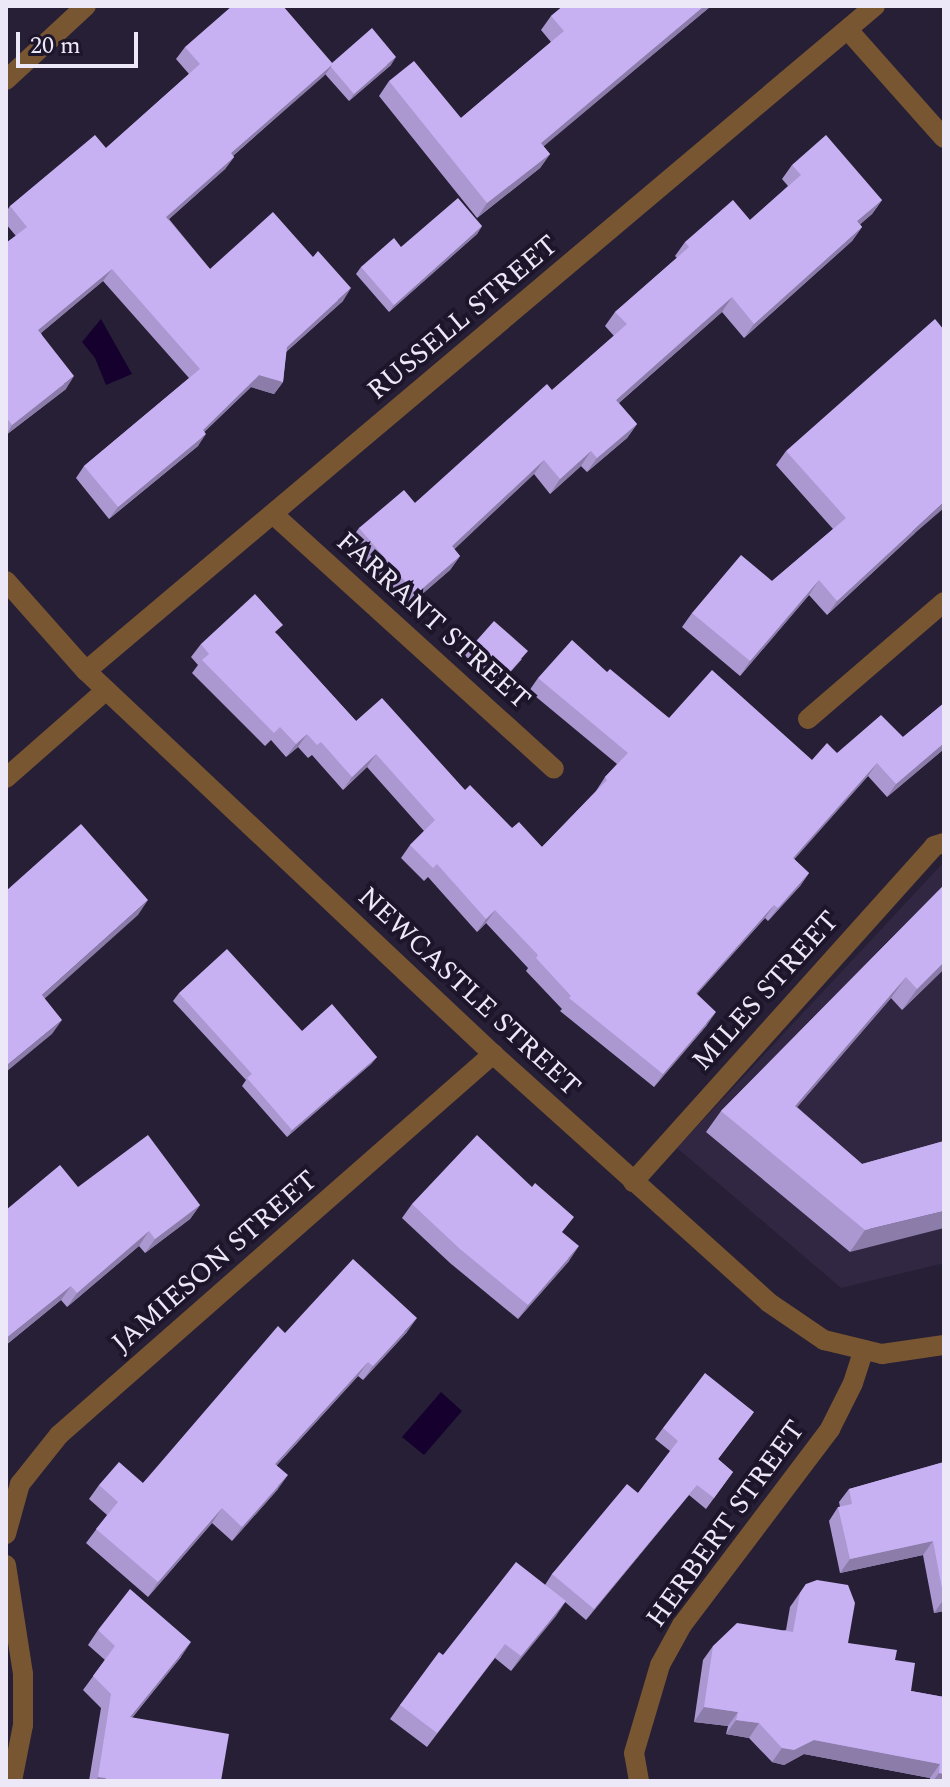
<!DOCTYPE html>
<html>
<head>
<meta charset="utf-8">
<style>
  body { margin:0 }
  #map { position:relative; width:950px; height:1787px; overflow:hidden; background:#271f35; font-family:Spectral,serif }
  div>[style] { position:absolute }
  .built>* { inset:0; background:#312743 }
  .water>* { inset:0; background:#15002e }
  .minor>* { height:20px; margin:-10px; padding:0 10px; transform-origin:10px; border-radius:10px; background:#795632 }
  .tertiary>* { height:20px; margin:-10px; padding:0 10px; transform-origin:10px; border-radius:10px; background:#795632 }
  .wall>* { inset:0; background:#ab98d1 }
  .shaded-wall>* { inset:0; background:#8b7caa }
  .building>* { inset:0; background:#c7b1f3 }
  span { translate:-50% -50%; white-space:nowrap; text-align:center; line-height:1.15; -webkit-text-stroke:8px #1d162b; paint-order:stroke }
  .street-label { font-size:28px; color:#ede8f8 }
  .frame { position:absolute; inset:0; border:8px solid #ede8f8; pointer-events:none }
  .scale { position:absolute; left:16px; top:32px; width:122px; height:36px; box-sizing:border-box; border:4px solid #ede8f8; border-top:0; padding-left:10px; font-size:24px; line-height:28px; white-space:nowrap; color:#ede8f8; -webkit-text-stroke:6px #1d162b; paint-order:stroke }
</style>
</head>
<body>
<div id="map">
  <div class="built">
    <i style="clip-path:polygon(944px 862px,944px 1263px,841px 1288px,677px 1148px)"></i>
  </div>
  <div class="water">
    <i style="clip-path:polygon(101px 319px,132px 374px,106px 385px,95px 358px,82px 342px)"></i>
    <i style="clip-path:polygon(441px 1392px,462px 1411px,424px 1455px,402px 1437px)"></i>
  </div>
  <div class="minor">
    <i style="left:848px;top:30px;width:144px;rotate:48.4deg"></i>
    <i style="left:6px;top:80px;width:109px;rotate:-42.8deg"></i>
    <i style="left:273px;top:514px;width:379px;rotate:42.2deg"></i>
    <i style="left:86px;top:671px;width:1032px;rotate:-40.13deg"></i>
    <i style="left:808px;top:719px;width:179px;rotate:-40.7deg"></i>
    <i style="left:6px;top:778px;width:133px;rotate:-41.3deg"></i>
    <i style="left:633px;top:1182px;width:451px;rotate:-48.1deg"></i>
    <i style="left:934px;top:846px;width:10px;rotate:-17deg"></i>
    <i style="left:6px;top:1534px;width:52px;rotate:-74.4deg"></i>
    <i style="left:20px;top:1484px;width:63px;rotate:-51.5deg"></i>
    <i style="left:59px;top:1435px;width:578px;rotate:-41.28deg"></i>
    <i style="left:6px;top:1565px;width:110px;rotate:81.1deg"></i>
    <i style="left:23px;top:1674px;width:51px;rotate:90deg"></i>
    <i style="left:23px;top:1725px;width:57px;rotate:101.1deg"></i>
    <i style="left:639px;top:1781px;width:28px;rotate:-100deg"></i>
    <i style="left:634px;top:1753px;width:92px;rotate:-73.5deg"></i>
    <i style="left:660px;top:1665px;width:46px;rotate:-61.2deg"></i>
    <i style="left:682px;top:1625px;width:246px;rotate:-52.9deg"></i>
    <i style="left:830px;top:1429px;width:51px;rotate:-63.4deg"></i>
    <i style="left:853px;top:1383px;width:35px;rotate:-72deg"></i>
  </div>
  <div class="tertiary">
    <i style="left:6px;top:581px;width:120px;rotate:48.4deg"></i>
    <i style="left:86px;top:671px;width:559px;rotate:43.26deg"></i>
    <i style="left:493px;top:1054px;width:370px;rotate:42deg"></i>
    <i style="left:768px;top:1302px;width:68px;rotate:34.2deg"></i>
    <i style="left:824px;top:1340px;width:60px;rotate:13.6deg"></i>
    <i style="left:882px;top:1354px;width:63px;rotate:-8.3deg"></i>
  </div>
  <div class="wall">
    <i style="clip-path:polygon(563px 6px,711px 6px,543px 146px,550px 154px,540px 168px,477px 218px,379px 96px,389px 81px,461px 118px,551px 42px,541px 30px,551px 16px)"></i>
    <i style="clip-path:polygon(185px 47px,332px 63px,391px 65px,349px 101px,325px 74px,233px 156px,234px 157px,225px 169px,169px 219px,210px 269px,343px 301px,286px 352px,283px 382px,274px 394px,251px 387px,204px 432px,198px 446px,109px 519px,76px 478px,84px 466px,189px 378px,103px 281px,41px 333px,66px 389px,6px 435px,6px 243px,16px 236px,6px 224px,6px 212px,10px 206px,106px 148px,189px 74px,176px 59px)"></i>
    <i style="clip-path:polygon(792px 165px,882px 200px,872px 214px,860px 224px,862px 227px,852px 241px,744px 338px,722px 312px,619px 403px,637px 424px,627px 438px,587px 472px,581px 466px,550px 494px,534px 474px,454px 549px,460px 556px,450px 570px,406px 608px,349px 542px,359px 528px,415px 503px,552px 390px,614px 336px,605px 326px,615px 312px,677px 258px,675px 256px,685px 242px,750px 220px,788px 186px,782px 179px)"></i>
    <i style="clip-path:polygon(482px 226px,477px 234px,389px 312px,356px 274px,361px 267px,401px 247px)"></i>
    <i style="clip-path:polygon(786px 451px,915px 533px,827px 615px,809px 595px,740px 676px,682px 627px,692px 613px,772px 581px,833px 529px,776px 465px)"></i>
    <i style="clip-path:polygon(277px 634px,356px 721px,465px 790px,512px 828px,542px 847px,596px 791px,605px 777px,617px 764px,529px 691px,538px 678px,607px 672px,669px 718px,812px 760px,837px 753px,903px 737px,944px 703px,944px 749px,887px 797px,868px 776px,794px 859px,809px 873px,800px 886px,768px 921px,765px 918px,697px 994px,707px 1025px,654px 1087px,560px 1011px,562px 1009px,526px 971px,528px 968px,486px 923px,477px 932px,428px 877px,424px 881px,401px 858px,410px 845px,424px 831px,367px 767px,343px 790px,312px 755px,308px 758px,298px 747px,286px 757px,271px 740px,265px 746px,192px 673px,198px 665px,191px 657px,201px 644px)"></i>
    <i style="clip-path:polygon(470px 648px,522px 659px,498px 686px,464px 656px)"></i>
    <i style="clip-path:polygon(944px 885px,944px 969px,902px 1010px,891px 998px,797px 1107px,862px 1164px,944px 1141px,850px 1252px,706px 1132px,721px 1111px)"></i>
    <i style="clip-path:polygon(179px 993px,302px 1031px,377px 1057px,371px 1064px,287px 1137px,242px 1086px,246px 1080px,173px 1001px)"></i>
    <i style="clip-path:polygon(412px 1204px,563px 1233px,569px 1261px,518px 1319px,450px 1263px,402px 1218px)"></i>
    <i style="clip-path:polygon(200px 1205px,190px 1219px,145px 1253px,139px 1246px,67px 1307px,61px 1300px,6px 1345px,6px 1210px)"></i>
    <i style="clip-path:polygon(407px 1332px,363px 1380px,358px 1376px,277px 1465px,278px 1489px,232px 1541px,212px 1523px,148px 1597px,86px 1543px,107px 1515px,89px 1499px,99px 1485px,143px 1483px,285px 1333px)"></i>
    <i style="clip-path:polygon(754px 1412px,718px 1459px,733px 1472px,706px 1509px,689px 1495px,586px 1620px,565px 1602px,511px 1671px,495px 1658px,427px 1747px,390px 1719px,400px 1705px,443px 1655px,545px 1585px,552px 1574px,638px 1493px,670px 1451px,655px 1439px,663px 1428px)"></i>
    <i style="clip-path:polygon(944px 1462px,944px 1611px,934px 1613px,923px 1555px,840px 1573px,829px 1521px,838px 1507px,840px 1507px,839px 1502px,849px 1489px)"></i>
    <i style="clip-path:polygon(806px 1584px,848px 1643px,895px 1660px,911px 1691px,944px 1697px,944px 1781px,930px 1781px,930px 1778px,804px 1754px,784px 1765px,772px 1762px,749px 1738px,726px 1734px,728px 1726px,694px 1722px,703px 1660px,713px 1646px,786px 1630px,790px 1607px)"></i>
    <i style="clip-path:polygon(98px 1630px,181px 1657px,132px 1718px,221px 1781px,89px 1781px,101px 1708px,83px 1690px,105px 1660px,88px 1645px)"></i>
  </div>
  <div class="shaded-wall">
    <i style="clip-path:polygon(704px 6px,711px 6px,531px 157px,541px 143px)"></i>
    <i style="clip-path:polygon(396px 57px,391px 65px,349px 101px,354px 94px)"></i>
    <i style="clip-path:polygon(333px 64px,324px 76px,222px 165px,231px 153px)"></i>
    <i style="clip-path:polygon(550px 154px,540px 168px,477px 218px,487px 203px)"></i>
    <i style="clip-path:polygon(234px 157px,225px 169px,158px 229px,166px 217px)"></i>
    <i style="clip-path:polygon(882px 200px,872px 214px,847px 236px,857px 221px)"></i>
    <i style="clip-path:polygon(482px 226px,477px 234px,389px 312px,394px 305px)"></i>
    <i style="clip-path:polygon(862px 227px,852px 241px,744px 338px,754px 324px)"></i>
    <i style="clip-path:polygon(112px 269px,103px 281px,30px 342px,38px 330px)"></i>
    <i style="clip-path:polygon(351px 288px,343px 301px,278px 359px,287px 347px)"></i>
    <i style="clip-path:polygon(732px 297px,722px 312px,606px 414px,616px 400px)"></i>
    <i style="clip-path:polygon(259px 375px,283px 382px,274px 394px,251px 387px,194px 442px,203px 430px)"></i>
    <i style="clip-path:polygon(74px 376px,66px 389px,6px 435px,12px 425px)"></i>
    <i style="clip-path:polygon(637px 424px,627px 438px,587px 472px,597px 458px)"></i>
    <i style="clip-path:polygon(206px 434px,198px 446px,109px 519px,118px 507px)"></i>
    <i style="clip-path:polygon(591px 451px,581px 466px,550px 494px,560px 479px)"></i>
    <i style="clip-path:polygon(544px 460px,534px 474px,442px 561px,452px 546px)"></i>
    <i style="clip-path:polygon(944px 502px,944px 508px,915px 533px,827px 615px,837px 601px)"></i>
    <i style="clip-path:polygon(460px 556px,450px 570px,406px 608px,416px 594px)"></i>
    <i style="clip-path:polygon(819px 580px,809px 595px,740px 676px,750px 661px)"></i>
    <i style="clip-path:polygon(307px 734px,298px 747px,286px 757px,296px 744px)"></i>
    <i style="clip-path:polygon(944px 743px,944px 749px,887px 797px,896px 784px)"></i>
    <i style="clip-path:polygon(376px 754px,367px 767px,343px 790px,352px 777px)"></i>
    <i style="clip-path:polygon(877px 763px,868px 776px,784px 871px,793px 858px)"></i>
    <i style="clip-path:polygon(809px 873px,800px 886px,768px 921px,778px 908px)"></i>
    <i style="clip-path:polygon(148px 900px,138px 915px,32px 1010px,42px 995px)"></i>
    <i style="clip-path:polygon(774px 905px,765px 918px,686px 1006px,696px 993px)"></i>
    <i style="clip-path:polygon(495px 910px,486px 923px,477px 932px,486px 919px)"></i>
    <i style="clip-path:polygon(944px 962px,944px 969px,902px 1010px,917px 989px)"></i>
    <i style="clip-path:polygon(906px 977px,891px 998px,780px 1127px,795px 1106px)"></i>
    <i style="clip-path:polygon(716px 1012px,707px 1025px,654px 1087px,663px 1074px)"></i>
    <i style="clip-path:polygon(62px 1020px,52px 1034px,6px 1072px,6px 1066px)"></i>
    <i style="clip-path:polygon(377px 1057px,371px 1064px,287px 1137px,292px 1130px)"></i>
    <i style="clip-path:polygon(200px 1205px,190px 1219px,145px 1253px,155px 1239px)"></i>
    <i style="clip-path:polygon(944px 1211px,944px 1228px,850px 1252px,865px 1230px)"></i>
    <i style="clip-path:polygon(149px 1231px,139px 1246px,67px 1307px,77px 1293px)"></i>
    <i style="clip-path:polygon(579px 1246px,569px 1261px,518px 1319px,528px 1305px)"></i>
    <i style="clip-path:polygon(71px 1286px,61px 1300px,6px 1345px,6px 1338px)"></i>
    <i style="clip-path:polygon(417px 1318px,407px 1332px,363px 1380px,373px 1366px)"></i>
    <i style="clip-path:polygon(368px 1362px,358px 1376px,265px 1478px,275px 1464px)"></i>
    <i style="clip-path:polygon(288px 1475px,278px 1489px,232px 1541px,242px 1527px)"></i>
    <i style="clip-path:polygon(697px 1485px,689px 1495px,586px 1620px,594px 1609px)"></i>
    <i style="clip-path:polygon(222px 1508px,212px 1523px,148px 1597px,158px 1582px)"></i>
    <i style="clip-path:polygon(933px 1541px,923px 1555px,840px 1573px,850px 1559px)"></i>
    <i style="clip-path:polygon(944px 1599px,944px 1611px,934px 1613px)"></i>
    <i style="clip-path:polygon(566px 1601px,556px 1616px,511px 1671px,521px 1656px)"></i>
    <i style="clip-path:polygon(191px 1642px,181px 1657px,120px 1732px,130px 1717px)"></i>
    <i style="clip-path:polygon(704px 1707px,738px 1712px,728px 1726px,694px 1722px)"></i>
    <i style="clip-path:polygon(736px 1720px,759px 1723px,749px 1738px,726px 1734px)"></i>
    <i style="clip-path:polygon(814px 1740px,940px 1764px,930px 1778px,804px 1754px,784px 1765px,772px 1762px,782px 1748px)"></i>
    <i style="clip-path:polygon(939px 1773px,944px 1774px,944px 1781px,933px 1781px)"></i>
    <i style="clip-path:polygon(98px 1777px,106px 1778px,104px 1781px,95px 1781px)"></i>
  </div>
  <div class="building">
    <i style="clip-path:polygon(232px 6px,283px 6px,333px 64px,231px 153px,234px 157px,166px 217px,210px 269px,273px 212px,313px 257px,318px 251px,351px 288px,287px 347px,283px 382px,259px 375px,203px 430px,206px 434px,118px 507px,84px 466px,200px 369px,112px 269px,38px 330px,74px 376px,12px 425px,6px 417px,6px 243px,27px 227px,10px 206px,95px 135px,106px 148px,200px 64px,185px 47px)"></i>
    <i style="clip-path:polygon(563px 6px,704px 6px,541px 143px,550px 154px,487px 203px,389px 81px,414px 61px,461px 118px,564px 31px,551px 16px)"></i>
    <i style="clip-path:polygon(372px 28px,396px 57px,354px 94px,331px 67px,332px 63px)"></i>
    <i style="clip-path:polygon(826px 135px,882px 200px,857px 221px,862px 227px,754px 324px,732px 297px,616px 400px,637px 424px,597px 458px,591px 451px,560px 479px,544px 460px,452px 546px,460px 556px,416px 594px,359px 528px,404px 490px,415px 503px,547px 384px,552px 390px,627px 324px,615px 312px,689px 247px,685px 242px,733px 200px,750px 220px,801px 175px,792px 165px)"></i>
    <i style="clip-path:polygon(458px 198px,482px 226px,394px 305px,361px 267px,394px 238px,401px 247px)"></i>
    <i style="clip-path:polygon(935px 319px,944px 330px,944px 502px,837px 601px,819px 580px,750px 661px,692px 613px,741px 555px,772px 581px,846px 518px,786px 451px)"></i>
    <i style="clip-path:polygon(255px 594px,283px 625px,275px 632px,356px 721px,382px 698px,465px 790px,470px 785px,512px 828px,519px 822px,542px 847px,607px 780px,605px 777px,628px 753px,538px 678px,572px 640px,607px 672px,610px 669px,669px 718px,712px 670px,812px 760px,827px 743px,837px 753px,881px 715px,903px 737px,944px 703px,944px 743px,896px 784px,877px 763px,793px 858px,809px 873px,778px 908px,774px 905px,696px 993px,716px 1012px,663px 1074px,569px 998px,571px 996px,536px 958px,538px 955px,495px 910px,486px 919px,437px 864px,433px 868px,410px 845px,435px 820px,376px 754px,352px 777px,321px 742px,317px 745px,307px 734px,296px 744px,280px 727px,274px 733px,202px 660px,209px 654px,201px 644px)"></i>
    <i style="clip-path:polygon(494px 621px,528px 651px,503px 679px,470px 648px)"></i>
    <i style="clip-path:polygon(81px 824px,148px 900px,42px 995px,62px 1020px,6px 1066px,6px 891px)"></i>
    <i style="clip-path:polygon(944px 885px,944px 962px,917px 989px,906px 977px,795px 1106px,862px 1164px,944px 1141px,944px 1211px,865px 1230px,721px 1111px)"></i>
    <i style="clip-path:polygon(227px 949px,302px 1031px,332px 1004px,377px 1057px,292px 1130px,247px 1078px,252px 1074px,179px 993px)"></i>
    <i style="clip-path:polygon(148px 1135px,200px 1205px,155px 1239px,149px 1231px,77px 1293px,71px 1286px,6px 1338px,6px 1210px,60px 1165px,78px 1187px)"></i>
    <i style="clip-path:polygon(477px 1135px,532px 1187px,535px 1183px,574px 1217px,562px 1232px,579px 1246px,528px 1305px,460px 1249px,412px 1204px)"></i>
    <i style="clip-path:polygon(353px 1259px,417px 1318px,373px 1366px,368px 1362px,275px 1464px,288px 1475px,242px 1527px,222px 1508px,158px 1582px,96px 1529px,118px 1502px,99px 1485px,119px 1462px,143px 1483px,278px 1326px,285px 1333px)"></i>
    <i style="clip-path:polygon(705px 1373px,754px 1412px,718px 1459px,733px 1472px,714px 1498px,697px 1485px,594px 1609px,552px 1574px,627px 1484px,638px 1493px,678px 1441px,663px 1428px)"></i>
    <i style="clip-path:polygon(944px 1462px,944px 1599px,933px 1541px,850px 1559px,838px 1507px,852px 1504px,849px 1489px)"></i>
    <i style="clip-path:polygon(516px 1562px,566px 1601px,521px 1656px,505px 1644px,437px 1733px,400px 1705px,439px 1652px,443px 1655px)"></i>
    <i style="clip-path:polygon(817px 1580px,848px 1585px,855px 1603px,848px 1643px,897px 1650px,895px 1660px,915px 1663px,911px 1691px,944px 1697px,944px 1774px,939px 1773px,940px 1764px,814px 1740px,794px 1750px,782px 1748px,759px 1723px,736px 1720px,738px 1712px,704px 1707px,713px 1646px,737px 1623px,793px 1632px,800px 1593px,806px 1584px)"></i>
    <i style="clip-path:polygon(130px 1589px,191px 1642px,130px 1717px,229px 1734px,221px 1781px,105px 1781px,106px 1778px,98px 1777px,111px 1694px,93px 1676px,115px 1646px,98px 1630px)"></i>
  </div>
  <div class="street-label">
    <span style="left:463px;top:318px;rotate:-40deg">RUSSELL STREET</span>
    <span style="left:433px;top:621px;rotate:42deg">FARRANT STREET</span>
    <span style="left:766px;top:991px;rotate:-48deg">MILES STREET</span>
    <span style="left:469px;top:992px;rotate:43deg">NEWCASTLE STREET</span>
    <span style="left:215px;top:1262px;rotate:-41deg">JAMIESON STREET</span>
    <span style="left:726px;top:1524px;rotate:-54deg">HERBERT STREET</span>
  </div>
  <div class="frame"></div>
  <div class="scale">20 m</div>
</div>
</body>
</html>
